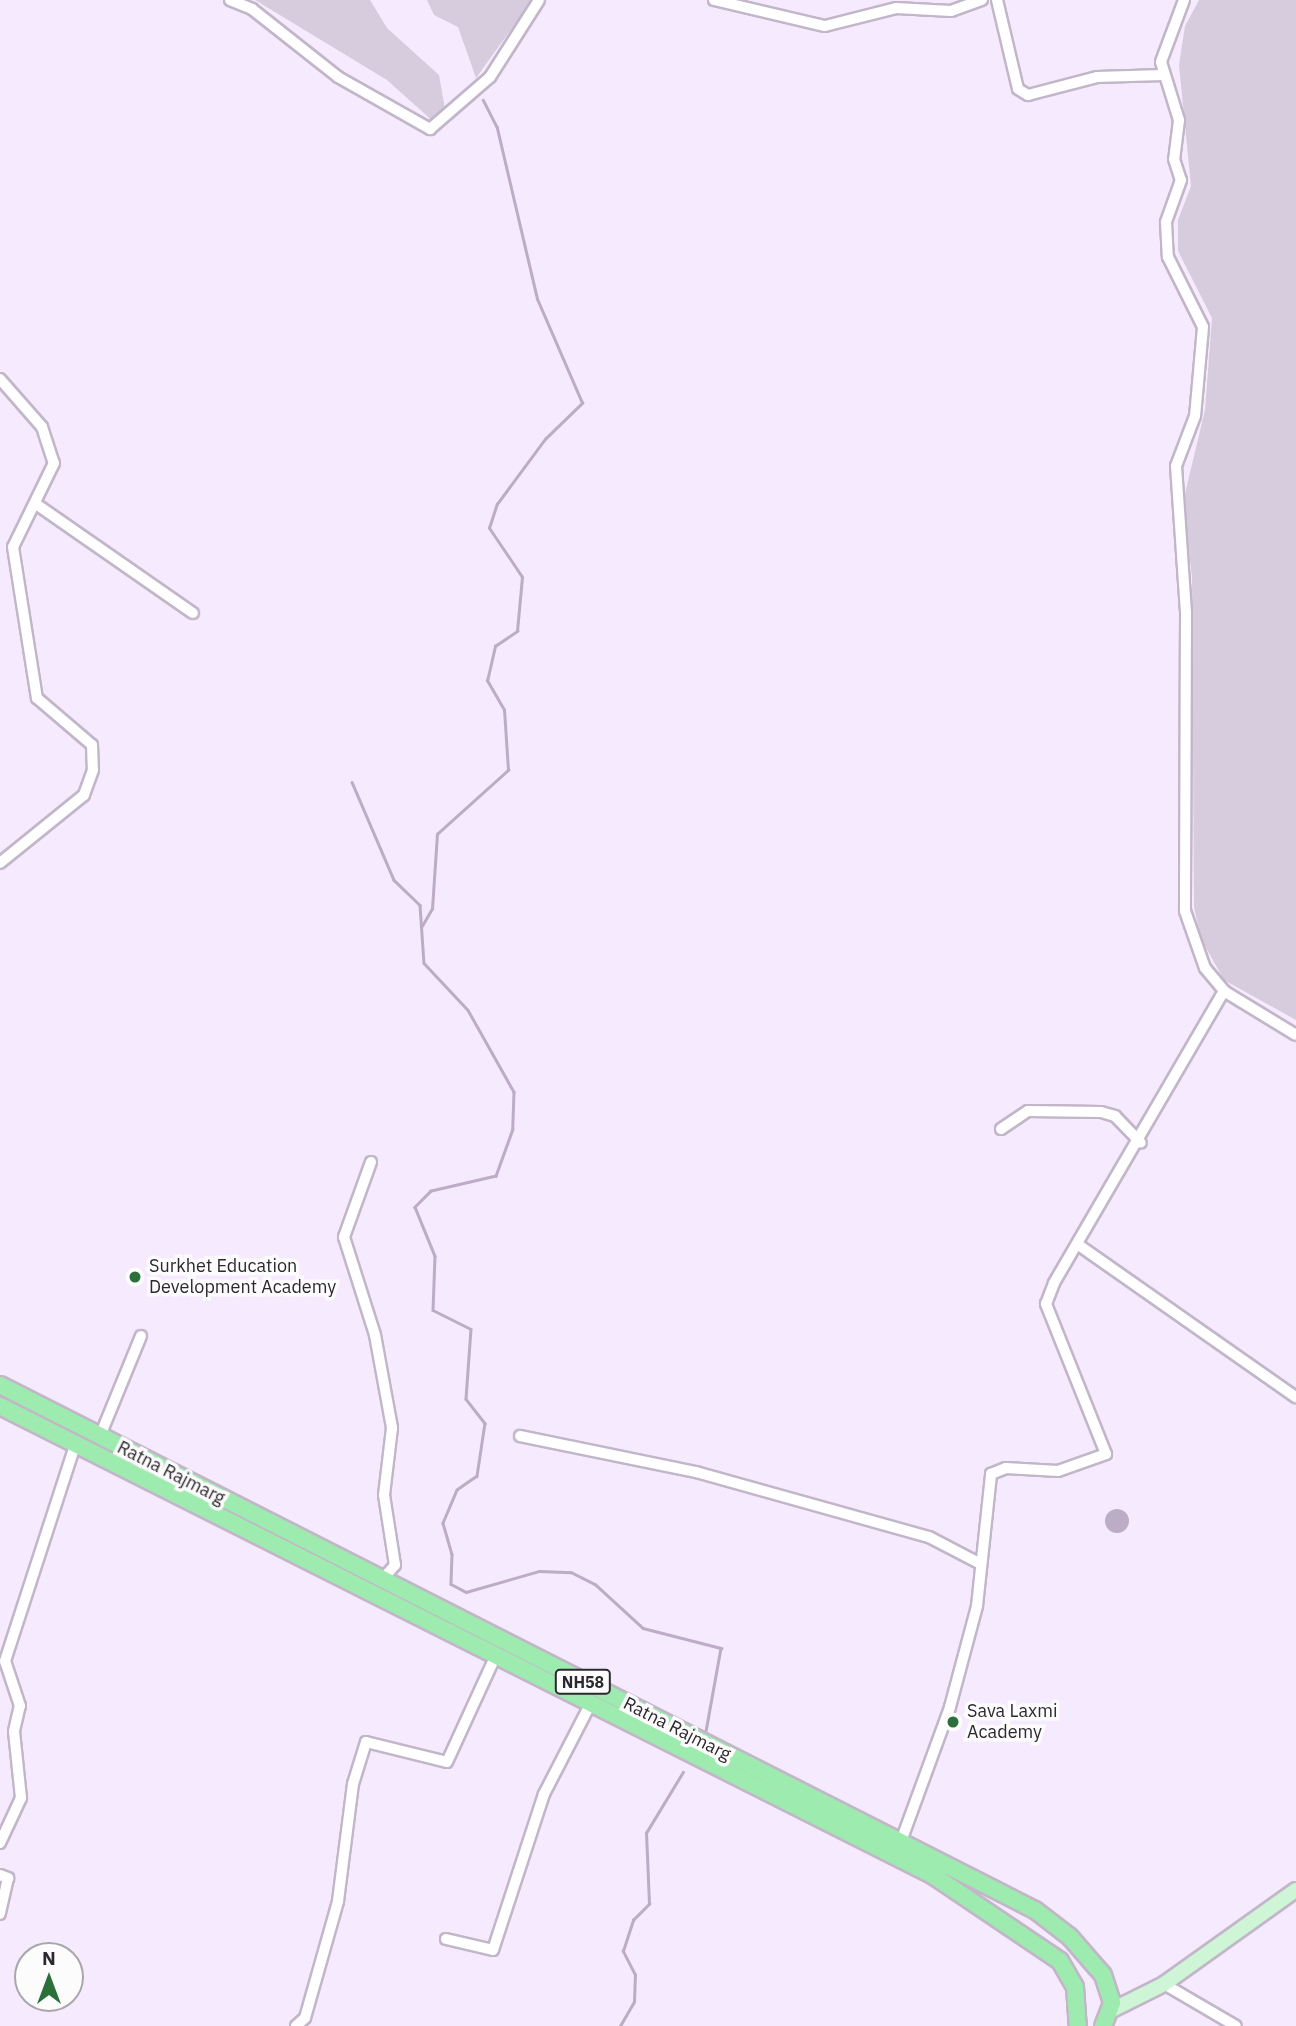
<!DOCTYPE html>
<html>
<head>
<meta charset="utf-8">
<style>
  body { margin:0 }
  #map { position:relative; width:1296px; height:2026px; overflow:hidden; background:#f6eafe; font-family:"IBM Plex Sans",sans-serif }
  div>[style] { position:absolute }
  .green>* { inset:0; background:#d7ccde }
  .water>* { inset:0; background:#bcacc6 }
  .round { border-radius:50% }
  .stream>* { height:2.5px; margin:-1.25px; padding:0 1.25px; transform-origin:1.25px; border-radius:1.25px; background:#bcacc6 }
  .roads { filter:drop-shadow(2px 0 #c2b6c9) drop-shadow(-2px 0 #c2b6c9) drop-shadow(0 2px #c2b6c9) drop-shadow(0 -2px #c2b6c9) }
  .street>* { height:10px; margin:-5px; padding:0 5px; transform-origin:5px; border-radius:5px; background:#fff }
  .secondary>* { height:14px; margin:-7px; padding:0 7px; transform-origin:7px; border-radius:7px; background:#cff5d7 }
  .primary>* { height:16px; margin:-8px; padding:0 8px; transform-origin:8px; border-radius:8px; background:#9eebaf }
  .dots>* { width:19px; height:19px; translate:-50% -50%; box-sizing:border-box; border:4px solid #fcfcfc; border-radius:50% }
  span { translate:-50% -50%; white-space:nowrap; text-align:center; line-height:1.15; -webkit-text-stroke:7px #fcfcfc; paint-order:stroke }
  .shield-label span { padding:2px 5px; background:#fcfcfc; border:2px solid; border-radius:5px; -webkit-text-stroke-width:0 }
  .shield-label { font-size:16px; color:#2d282f; font-weight:700 }
  .poi-label { font-size:18px; color:#2d282f }
  .left { translate:0 -50%; text-align:left }
  .street-label { font-size:18px; color:#2d282f }
  .north { position:absolute; left:14px; top:1942px; width:70px; height:70px; box-sizing:border-box; background:#fcfcfc; border:2px solid #a9a7aa; border-radius:50%; rotate:0deg; font-size:19px; font-weight:700; line-height:28px; text-align:center; color:#2d282f }
  .north::after { content:''; display:block; margin:auto; width:24px; height:32px; background:#2b6f3a; clip-path:polygon(50% 0,100% 100%,50% 72%,0 100%) }
</style>
</head>
<body>
<div id="map">
  <div class="green">
    <i style="clip-path:polygon(255px 0,370px 0,387px 28px,439px 75px,445px 109px,435px 123px,387px 80px)"></i>
    <i style="clip-path:polygon(427px 0,532px 0,476px 78px,458px 27px,434px 15px)"></i>
    <i style="clip-path:polygon(1199px 0,1296px 0,1296px 1020px,1224px 980px,1201px 939px,1194px 907px,1192px 577px,1183px 502px,1205px 410px,1212px 318px,1178px 251px,1178px 220px,1191px 186px,1179px 65px,1185px 26px)"></i>
  </div>
  <div class="water">
    <i class="round" style="left:1105px;top:1509px;width:24px;height:24px"></i>
  </div>
  <div class="stream">
    <i style="left:352px;top:782px;width:107px;rotate:66.8deg"></i>
    <i style="left:394px;top:880px;width:36px;rotate:44deg"></i>
    <i style="left:420px;top:905px;width:58px;rotate:86.1deg"></i>
    <i style="left:424px;top:963px;width:64px;rotate:46.9deg"></i>
    <i style="left:468px;top:1010px;width:94px;rotate:60.7deg"></i>
    <i style="left:514px;top:1092px;width:37px;rotate:92deg"></i>
    <i style="left:513px;top:1129px;width:50px;rotate:109.9deg"></i>
    <i style="left:496px;top:1176px;width:67px;rotate:167deg"></i>
    <i style="left:431px;top:1191px;width:23px;rotate:135deg"></i>
    <i style="left:415px;top:1207px;width:53px;rotate:67.8deg"></i>
    <i style="left:435px;top:1256px;width:54px;rotate:92.1deg"></i>
    <i style="left:433px;top:1310px;width:42px;rotate:26.6deg"></i>
    <i style="left:471px;top:1329px;width:70px;rotate:94.1deg"></i>
    <i style="left:466px;top:1399px;width:31px;rotate:52deg"></i>
    <i style="left:485px;top:1423px;width:54px;rotate:98.6deg"></i>
    <i style="left:477px;top:1476px;width:24px;rotate:145deg"></i>
    <i style="left:457px;top:1490px;width:36px;rotate:113deg"></i>
    <i style="left:443px;top:1523px;width:32px;rotate:74deg"></i>
    <i style="left:452px;top:1554px;width:30px;rotate:92deg"></i>
    <i style="left:451px;top:1584px;width:17px;rotate:28deg"></i>
    <i style="left:466px;top:1592px;width:76px;rotate:-16deg"></i>
    <i style="left:539px;top:1571px;width:32px;rotate:2deg"></i>
    <i style="left:571px;top:1572px;width:27px;rotate:27deg"></i>
    <i style="left:595px;top:1584px;width:65px;rotate:42.5deg"></i>
    <i style="left:643px;top:1628px;width:81px;rotate:14.4deg"></i>
    <i style="left:721px;top:1648px;width:84px;rotate:100.2deg"></i>
    <i style="left:422px;top:926px;width:20px;rotate:-60deg"></i>
    <i style="left:432px;top:909px;width:75px;rotate:-86.2deg"></i>
    <i style="left:437px;top:834px;width:96px;rotate:-42deg"></i>
    <i style="left:508px;top:770px;width:60px;rotate:-93.8deg"></i>
    <i style="left:504px;top:710px;width:34px;rotate:-120deg"></i>
    <i style="left:487px;top:681px;width:36px;rotate:-77deg"></i>
    <i style="left:495px;top:646px;width:27px;rotate:-34deg"></i>
    <i style="left:517px;top:631px;width:54px;rotate:-84.7deg"></i>
    <i style="left:522px;top:577px;width:59px;rotate:-124deg"></i>
    <i style="left:489px;top:528px;width:25px;rotate:-72deg"></i>
    <i style="left:497px;top:504px;width:81px;rotate:-53.6deg"></i>
    <i style="left:545px;top:439px;width:52px;rotate:-44.2deg"></i>
    <i style="left:582px;top:403px;width:113px;rotate:-113.4deg"></i>
    <i style="left:537px;top:299px;width:176px;rotate:-103.2deg"></i>
    <i style="left:497px;top:128px;width:31px;rotate:-117deg"></i>
    <i style="left:620px;top:2026px;width:28px;rotate:-60deg"></i>
    <i style="left:634px;top:2002px;width:27px;rotate:-88deg"></i>
    <i style="left:635px;top:1975px;width:27px;rotate:-117deg"></i>
    <i style="left:623px;top:1951px;width:33px;rotate:-72deg"></i>
    <i style="left:633px;top:1920px;width:23px;rotate:-45deg"></i>
    <i style="left:649px;top:1904px;width:71px;rotate:-92.4deg"></i>
    <i style="left:646px;top:1833px;width:71px;rotate:-58.8deg"></i>
  </div>
  <div class="roads">
    <div class="street">
      <i style="left:230px;top:0;width:24px;rotate:22deg"></i>
      <i style="left:252px;top:9px;width:110px;rotate:38.3deg"></i>
      <i style="left:338px;top:77px;width:106px;rotate:29.5deg"></i>
      <i style="left:430px;top:129px;width:79px;rotate:-40.9deg"></i>
      <i style="left:490px;top:77px;width:91px;rotate:-57.5deg"></i>
      <i style="left:714px;top:0;width:114px;rotate:13.2deg"></i>
      <i style="left:825px;top:26px;width:73px;rotate:-14.2deg"></i>
      <i style="left:896px;top:8px;width:55px;rotate:3.1deg"></i>
      <i style="left:951px;top:11px;width:33px;rotate:-20deg"></i>
      <i style="left:997px;top:0;width:91px;rotate:76.7deg"></i>
      <i style="left:1018px;top:89px;width:12px;rotate:31deg"></i>
      <i style="left:1028px;top:95px;width:71px;rotate:-14.6deg"></i>
      <i style="left:1097px;top:77px;width:66px;rotate:-1.7deg"></i>
      <i style="left:1184px;top:0;width:66px;rotate:110.4deg"></i>
      <i style="left:1161px;top:62px;width:61px;rotate:72.8deg"></i>
      <i style="left:1179px;top:120px;width:39px;rotate:97deg"></i>
      <i style="left:1174px;top:159px;width:22px;rotate:72deg"></i>
      <i style="left:1181px;top:180px;width:45px;rotate:109.7deg"></i>
      <i style="left:1166px;top:222px;width:35px;rotate:87deg"></i>
      <i style="left:1168px;top:257px;width:78px;rotate:63.4deg"></i>
      <i style="left:1203px;top:327px;width:89px;rotate:95.1deg"></i>
      <i style="left:1195px;top:416px;width:53px;rotate:110.8deg"></i>
      <i style="left:1176px;top:466px;width:147px;rotate:86.1deg"></i>
      <i style="left:1186px;top:613px;width:298px;rotate:90.2deg"></i>
      <i style="left:1185px;top:911px;width:60px;rotate:70.7deg"></i>
      <i style="left:1205px;top:968px;width:30px;rotate:50deg"></i>
      <i style="left:1224px;top:991px;width:84px;rotate:31.4deg"></i>
      <i style="left:0;top:379px;width:64px;rotate:48.8deg"></i>
      <i style="left:42px;top:427px;width:38px;rotate:72deg"></i>
      <i style="left:54px;top:463px;width:93px;rotate:116deg"></i>
      <i style="left:13px;top:547px;width:153px;rotate:81deg"></i>
      <i style="left:37px;top:698px;width:72px;rotate:40.5deg"></i>
      <i style="left:92px;top:745px;width:25px;rotate:88deg"></i>
      <i style="left:93px;top:770px;width:27px;rotate:110deg"></i>
      <i style="left:84px;top:795px;width:108px;rotate:141deg"></i>
      <i style="left:36px;top:504px;width:191px;rotate:34.8deg"></i>
      <i style="left:1001px;top:1129px;width:32px;rotate:-34deg"></i>
      <i style="left:1028px;top:1111px;width:73px;rotate:0.8deg"></i>
      <i style="left:1101px;top:1112px;width:15px;rotate:16deg"></i>
      <i style="left:1115px;top:1116px;width:37px;rotate:46deg"></i>
      <i style="left:371px;top:1162px;width:80px;rotate:109.8deg"></i>
      <i style="left:344px;top:1237px;width:103px;rotate:72.4deg"></i>
      <i style="left:375px;top:1335px;width:95px;rotate:79.6deg"></i>
      <i style="left:392px;top:1428px;width:67px;rotate:96.8deg"></i>
      <i style="left:384px;top:1495px;width:71px;rotate:81.1deg"></i>
      <i style="left:395px;top:1565px;width:20px;rotate:131deg"></i>
      <i style="left:1080px;top:1246px;width:264px;rotate:35deg"></i>
      <i style="left:100px;top:1436px;width:108px;rotate:-67.7deg"></i>
      <i style="left:520px;top:1436px;width:180px;rotate:11.6deg"></i>
      <i style="left:696px;top:1472px;width:242px;rotate:15.6deg"></i>
      <i style="left:929px;top:1537px;width:56px;rotate:27.5deg"></i>
      <i style="left:0;top:1843px;width:50px;rotate:-65deg"></i>
      <i style="left:21px;top:1798px;width:67px;rotate:-96deg"></i>
      <i style="left:14px;top:1731px;width:26px;rotate:-77deg"></i>
      <i style="left:20px;top:1706px;width:47px;rotate:-108.4deg"></i>
      <i style="left:5px;top:1661px;width:226px;rotate:-72deg"></i>
      <i style="left:900px;top:1844px;width:146px;rotate:-69.9deg"></i>
      <i style="left:950px;top:1707px;width:105px;rotate:-75deg"></i>
      <i style="left:977px;top:1606px;width:133px;rotate:-83.9deg"></i>
      <i style="left:991px;top:1474px;width:16px;rotate:-22deg"></i>
      <i style="left:1006px;top:1468px;width:52px;rotate:3.3deg"></i>
      <i style="left:1058px;top:1471px;width:51px;rotate:-19.5deg"></i>
      <i style="left:1106px;top:1454px;width:162px;rotate:-111.8deg"></i>
      <i style="left:1046px;top:1304px;width:22px;rotate:-69deg"></i>
      <i style="left:1054px;top:1283px;width:338px;rotate:-59.8deg"></i>
      <i style="left:0;top:1875px;width:9px;rotate:21deg"></i>
      <i style="left:8px;top:1878px;width:37px;rotate:103deg"></i>
      <i style="left:446px;top:1939px;width:48px;rotate:13.2deg"></i>
      <i style="left:493px;top:1950px;width:164px;rotate:-71.9deg"></i>
      <i style="left:544px;top:1794px;width:102px;rotate:-62.7deg"></i>
      <i style="left:1164px;top:1984px;width:83px;rotate:30.3deg"></i>
      <i style="left:296px;top:2026px;width:12px;rotate:-42deg"></i>
      <i style="left:305px;top:2018px;width:122px;rotate:-74.2deg"></i>
      <i style="left:338px;top:1901px;width:118px;rotate:-82.7deg"></i>
      <i style="left:353px;top:1784px;width:44px;rotate:-72.8deg"></i>
      <i style="left:366px;top:1742px;width:83px;rotate:13.9deg"></i>
      <i style="left:447px;top:1762px;width:118px;rotate:-65.4deg"></i>
    </div>
    <div class="secondary">
      <i style="left:1110px;top:2011px;width:60px;rotate:-26.6deg"></i>
      <i style="left:1164px;top:1984px;width:162px;rotate:-35.5deg"></i>
    </div>
    <div class="primary">
      <i style="left:0;top:1385px;width:1161px;rotate:26.9deg"></i>
      <i style="left:1035px;top:1910px;width:44px;rotate:37.6deg"></i>
      <i style="left:1070px;top:1937px;width:50px;rotate:49deg"></i>
      <i style="left:1103px;top:1975px;width:29px;rotate:72deg"></i>
      <i style="left:1112px;top:2003px;width:25px;rotate:111deg"></i>
      <i style="left:0;top:1406px;width:1046px;rotate:26.71deg"></i>
      <i style="left:934px;top:1876px;width:152px;rotate:34deg"></i>
      <i style="left:1060px;top:1961px;width:30px;rotate:60deg"></i>
      <i style="left:1075px;top:1987px;width:39px;rotate:86deg"></i>
    </div>
  </div>
  <div class="dots">
    <i style="left:135px;top:1277px;background:#2b6f3a"></i>
    <i style="left:953px;top:1722px;background:#2b6f3a"></i>
  </div>
  <div class="shield-label">
    <span style="left:583px;top:1682px">NH58</span>
  </div>
  <div class="poi-label">
    <span class="left" style="left:149px;top:1277px">Surkhet Education<br>Development Academy</span>
    <span class="left" style="left:967px;top:1722px">Sava Laxmi<br>Academy</span>
  </div>
  <div class="street-label">
    <span style="left:171px;top:1473px;rotate:27deg">Ratna Rajmarg</span>
    <span style="left:677px;top:1729px;rotate:27deg">Ratna Rajmarg</span>
  </div>
  <div class="north">N</div>
</div>
</body>
</html>
